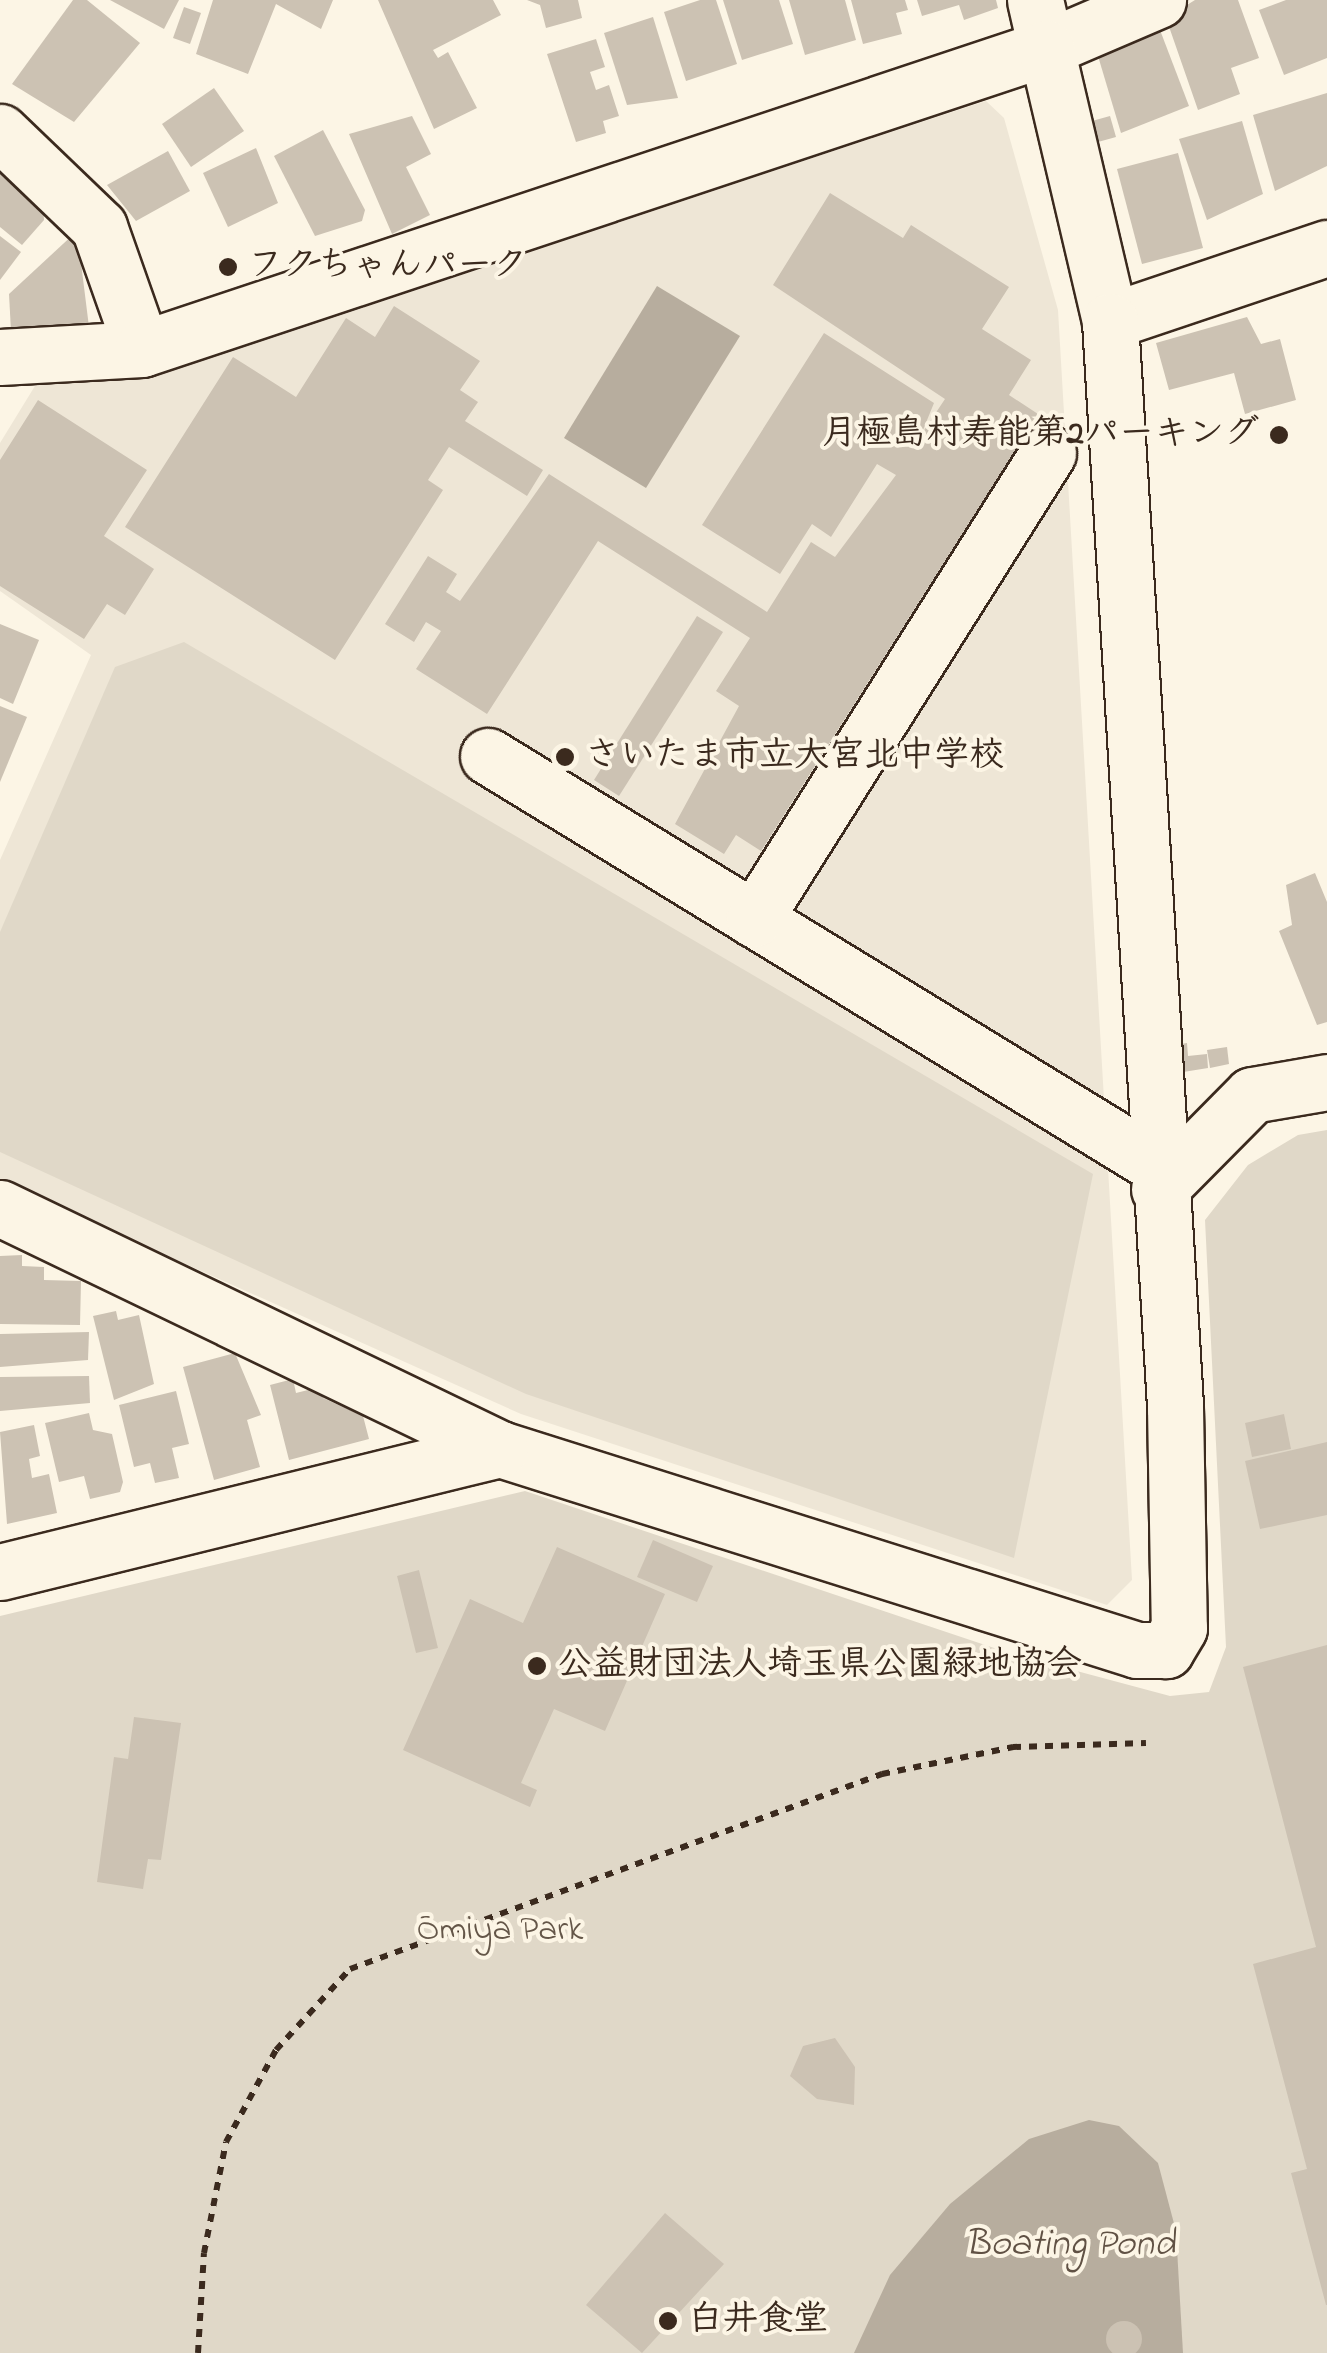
<!DOCTYPE html>
<html>
<head>
<meta charset="utf-8">
<style>
  body { margin:0 }
  #map { position:relative; width:1327px; height:2353px; overflow:hidden; background:#fcf5e5; font-family:"Indie Flower","Klee One",sans-serif }
  div>[style] { position:absolute }
  .built>* { inset:0; background:#eee6d6 }
  .green>* { inset:0; background:#e0d8c8 }
  .water>* { inset:0; background:#b7ad9e }
  .building>* { inset:0; background:#ccc2b3 }
  .round { border-radius:50% }
  .path>* { height:6px; margin-top:-3px; transform-origin:0; background:repeating-linear-gradient(90deg,#3b2a1e 0 8px,transparent 0 16px) }
  .roads { filter:drop-shadow(2px 0 #3b2a1e) drop-shadow(-2px 0 #3b2a1e) drop-shadow(0 2px #3b2a1e) drop-shadow(0 -2px #3b2a1e) }
  .minor>* { height:55px; margin:-27.5px; padding:0 27.5px; transform-origin:27.5px; border-radius:27.5px; background:#fcf5e5 }
  .dots>* { width:28px; height:28px; translate:-50% -50%; box-sizing:border-box; border:5px solid #fcf5e5; border-radius:50% }
  span { translate:-50% -50%; white-space:nowrap; text-align:center; line-height:1.15; -webkit-text-stroke:8px #fcf5e5; paint-order:stroke }
  .poi-label { font-size:35px; color:#3b2a1e; font-weight:700 }
  .left { translate:0 -50%; text-align:left }
  .right { translate:-100% -50%; text-align:right }
  .park-label { font-size:35px; color:#645648 }
  .water-label { font-size:38px; color:#605144; font-style:italic }
</style>
</head>
<body>
<div id="map">
  <div class="built">
    <i style="clip-path:polygon(986px 101px,1004px 118px,1058px 310px,1132px 1580px,1107px 1605px,521px 1414px,0 1181px,0 860px,91px 655px,0 591px,0 443px,38px 381px,150px 374px)"></i>
  </div>
  <div class="green">
    <i style="clip-path:polygon(184px 642px,1093px 1174px,1014px 1558px,526px 1394px,0 1152px,0 932px,115px 667px)"></i>
    <i style="clip-path:polygon(1327px 1130px,1327px 2353px,0 2353px,0 1616px,525px 1491px,1006px 1652px,1170px 1696px,1209px 1692px,1226px 1647px,1205px 1220px,1248px 1165px,1298px 1135px)"></i>
  </div>
  <div class="water">
    <i style="clip-path:polygon(657px 286px,740px 336px,646px 488px,564px 438px)"></i>
    <i style="clip-path:polygon(1089px 2120px,1119px 2126px,1158px 2163px,1176px 2231px,1183px 2353px,854px 2353px,890px 2275px,950px 2204px,1029px 2139px)"></i>
  </div>
  <div class="building">
    <i style="clip-path:polygon(73px 0,87px 0,140px 43px,74px 122px,12px 84px)"></i>
    <i style="clip-path:polygon(110px 0,179px 0,164px 29px)"></i>
    <i style="clip-path:polygon(213px 0,333px 0,321px 29px,276px 4px,248px 74px,196px 54px)"></i>
    <i style="clip-path:polygon(378px 0,493px 0,501px 15px,433px 50px,438px 58px,448px 52px,477px 108px,434px 129px)"></i>
    <i style="clip-path:polygon(527px 0,578px 0,582px 18px,546px 28px,540px 5px)"></i>
    <i style="clip-path:polygon(700px 0,716px 0,737px 64px,686px 81px,664px 12px)"></i>
    <i style="clip-path:polygon(723px 0,779px 0,793px 44px,742px 60px)"></i>
    <i style="clip-path:polygon(789px 0,845px 0,856px 40px,805px 55px)"></i>
    <i style="clip-path:polygon(851px 0,905px 0,908px 10px,896px 13px,902px 34px,863px 44px)"></i>
    <i style="clip-path:polygon(917px 0,996px 0,998px 8px,964px 20px,959px 5px,922px 16px)"></i>
    <i style="clip-path:polygon(1195px 0,1238px 0,1259px 58px,1231px 68px,1240px 94px,1198px 110px,1166px 18px)"></i>
    <i style="clip-path:polygon(1286px 0,1327px 0,1327px 58px,1284px 75px,1259px 10px)"></i>
    <i style="clip-path:polygon(184px 7px,201px 13px,190px 44px,173px 38px)"></i>
    <i style="clip-path:polygon(653px 17px,678px 98px,627px 105px,604px 33px)"></i>
    <i style="clip-path:polygon(1160px 30px,1189px 106px,1121px 133px,1095px 46px)"></i>
    <i style="clip-path:polygon(596px 39px,605px 67px,590px 72px,596px 90px,609px 85px,619px 116px,603px 121px,606px 133px,576px 142px,547px 54px)"></i>
    <i style="clip-path:polygon(214px 88px,244px 131px,191px 167px,162px 124px)"></i>
    <i style="clip-path:polygon(1327px 93px,1327px 166px,1275px 191px,1253px 115px)"></i>
    <i style="clip-path:polygon(412px 116px,431px 154px,406px 167px,430px 215px,392px 234px,349px 134px)"></i>
    <i style="clip-path:polygon(1110px 116px,1116px 137px,1098px 142px,1092px 121px)"></i>
    <i style="clip-path:polygon(1242px 121px,1263px 194px,1207px 220px,1179px 139px)"></i>
    <i style="clip-path:polygon(323px 130px,365px 210px,362px 221px,315px 236px,274px 156px)"></i>
    <i style="clip-path:polygon(256px 148px,278px 203px,228px 227px,203px 173px)"></i>
    <i style="clip-path:polygon(168px 151px,190px 191px,136px 221px,107px 185px)"></i>
    <i style="clip-path:polygon(1178px 153px,1203px 248px,1142px 264px,1117px 169px)"></i>
    <i style="clip-path:polygon(0 170px,43px 207px,44px 220px,22px 245px,0 227px)"></i>
    <i style="clip-path:polygon(830px 193px,903px 238px,911px 225px,1009px 287px,982px 329px,1031px 360px,1009px 395px,1038px 414px,761px 851px,736px 835px,724px 854px,675px 824px,739px 706px,716px 691px,750px 638px,598px 541px,487px 714px,416px 669px,441px 631px,426px 622px,414px 642px,385px 624px,428px 556px,457px 574px,446px 592px,460px 601px,549px 474px,767px 612px,811px 542px,835px 557px,896px 475px,877px 464px,831px 537px,812px 524px,780px 574px,702px 525px,824px 333px,934px 403px,921px 435px,945px 399px,773px 285px)"></i>
    <i style="clip-path:polygon(77px 231px,89px 327px,11px 331px,9px 294px)"></i>
    <i style="clip-path:polygon(0 236px,21px 252px,0 280px)"></i>
    <i style="clip-path:polygon(394px 306px,480px 361px,460px 390px,478px 402px,465px 421px,543px 470px,527px 496px,449px 447px,428px 480px,443px 490px,335px 660px,125px 527px,233px 357px,296px 397px,346px 318px,375px 337px)"></i>
    <i style="clip-path:polygon(1247px 317px,1261px 344px,1280px 339px,1296px 400px,1245px 414px,1234px 373px,1169px 390px,1156px 343px)"></i>
    <i style="clip-path:polygon(38px 400px,147px 470px,104px 536px,154px 569px,125px 615px,107px 604px,84px 639px,0 586px,0 460px)"></i>
    <i style="clip-path:polygon(697px 616px,723px 632px,619px 796px,594px 780px)"></i>
    <i style="clip-path:polygon(0 624px,39px 640px,13px 704px,0 698px)"></i>
    <i style="clip-path:polygon(0 706px,27px 717px,0 782px)"></i>
    <i style="clip-path:polygon(1315px 873px,1327px 902px,1327px 1022px,1317px 1025px,1279px 931px,1292px 925px,1286px 885px)"></i>
    <i style="clip-path:polygon(1187px 1043px,1188px 1056px,1207px 1054px,1208px 1068px,1177px 1073px,1174px 1045px)"></i>
    <i style="clip-path:polygon(1227px 1047px,1229px 1064px,1210px 1068px,1207px 1050px)"></i>
    <i style="clip-path:polygon(22px 1255px,22px 1266px,44px 1267px,44px 1280px,81px 1281px,80px 1325px,0 1324px,0 1256px)"></i>
    <i style="clip-path:polygon(116px 1311px,118px 1320px,139px 1315px,154px 1384px,114px 1400px,93px 1316px)"></i>
    <i style="clip-path:polygon(89px 1332px,88px 1360px,0 1367px,0 1334px)"></i>
    <i style="clip-path:polygon(235px 1353px,261px 1415px,247px 1420px,260px 1467px,214px 1480px,183px 1367px)"></i>
    <i style="clip-path:polygon(89px 1376px,90px 1403px,0 1411px,0 1377px)"></i>
    <i style="clip-path:polygon(293px 1379px,296px 1393px,320px 1387px,323px 1398px,363px 1416px,369px 1439px,289px 1460px,270px 1385px)"></i>
    <i style="clip-path:polygon(176px 1391px,189px 1444px,172px 1448px,179px 1478px,155px 1483px,150px 1463px,134px 1467px,119px 1405px)"></i>
    <i style="clip-path:polygon(89px 1413px,93px 1430px,112px 1434px,123px 1482px,120px 1492px,90px 1499px,84px 1476px,59px 1482px,45px 1423px)"></i>
    <i style="clip-path:polygon(1284px 1414px,1291px 1449px,1252px 1457px,1245px 1423px)"></i>
    <i style="clip-path:polygon(34px 1425px,40px 1456px,29px 1459px,32px 1478px,49px 1474px,57px 1513px,7px 1524px,0 1432px)"></i>
    <i style="clip-path:polygon(1327px 1442px,1327px 1515px,1260px 1529px,1245px 1461px)"></i>
    <i style="clip-path:polygon(653px 1540px,713px 1566px,697px 1602px,637px 1577px)"></i>
    <i style="clip-path:polygon(557px 1547px,665px 1594px,605px 1731px,554px 1709px,521px 1783px,537px 1790px,530px 1807px,403px 1750px,470px 1599px,523px 1623px)"></i>
    <i style="clip-path:polygon(419px 1570px,438px 1648px,416px 1653px,397px 1576px)"></i>
    <i style="clip-path:polygon(1327px 1645px,1327px 2305px,1326px 2305px,1291px 2173px,1307px 2169px,1253px 1964px,1316px 1947px,1243px 1667px)"></i>
    <i style="clip-path:polygon(134px 1717px,181px 1723px,161px 1860px,148px 1859px,143px 1889px,97px 1882px,114px 1757px,128px 1759px)"></i>
    <i style="clip-path:polygon(835px 2038px,855px 2067px,854px 2105px,817px 2099px,790px 2076px,803px 2046px)"></i>
    <i style="clip-path:polygon(665px 2213px,724px 2264px,642px 2353px,586px 2305px)"></i>
    <i class="round" style="left:1106px;top:2321px;width:36px;height:36px"></i>
  </div>
  <div class="path">
    <i style="left:198px;top:2353px;width:100px;rotate:-86.6deg"></i>
    <i style="left:204px;top:2253px;width:113px;rotate:-78.8deg"></i>
    <i style="left:226px;top:2142px;width:105px;rotate:-61.5deg"></i>
    <i style="left:276px;top:2050px;width:110px;rotate:-47.6deg"></i>
    <i style="left:350px;top:1969px;width:567px;rotate:-20.13deg"></i>
    <i style="left:882px;top:1774px;width:134px;rotate:-11.6deg"></i>
    <i style="left:1013px;top:1747px;width:133px;rotate:-1.7deg"></i>
  </div>
  <div class="roads">
    <div class="minor">
      <i style="left:1035px;top:0;width:49px;rotate:77.1deg"></i>
      <i style="left:1046px;top:48px;width:122px;rotate:-23.2deg"></i>
      <i style="left:0;top:132px;width:137px;rotate:43.8deg"></i>
      <i style="left:99px;top:227px;width:129px;rotate:70.6deg"></i>
      <i style="left:1110px;top:321px;width:229px;rotate:-18.6deg"></i>
      <i style="left:0;top:357px;width:142px;rotate:-3.2deg"></i>
      <i style="left:142px;top:349px;width:953px;rotate:-18.42deg"></i>
      <i style="left:1046px;top:48px;width:280px;rotate:76.8deg"></i>
      <i style="left:1110px;top:321px;width:1088px;rotate:86.57deg"></i>
      <i style="left:1175px;top:1407px;width:221px;rotate:89deg"></i>
      <i style="left:1179px;top:1628px;width:26px;rotate:121deg"></i>
      <i style="left:1166px;top:1650px;width:29px;rotate:180deg"></i>
      <i style="left:1137px;top:1650px;width:668px;rotate:-162.49deg"></i>
      <i style="left:500px;top:1449px;width:555px;rotate:-154.27deg"></i>
      <i style="left:488px;top:756px;width:784px;rotate:31.44deg"></i>
      <i style="left:754px;top:919px;width:551px;rotate:-57.75deg"></i>
      <i style="left:1159px;top:1189px;width:132px;rotate:-45.3deg"></i>
      <i style="left:1252px;top:1095px;width:76px;rotate:-9.8deg"></i>
      <i style="left:0;top:1572px;width:515px;rotate:-13.82deg"></i>
    </div>
  </div>
  <div class="dots">
    <i style="left:228px;top:267px;background:#3b2a1e"></i>
    <i style="left:1279px;top:435px;background:#3b2a1e"></i>
    <i style="left:565px;top:757px;background:#3b2a1e"></i>
    <i style="left:537px;top:1666px;background:#3b2a1e"></i>
    <i style="left:668px;top:2321px;background:#3b2a1e"></i>
  </div>
  <div class="poi-label">
    <span class="left" style="left:248px;top:267px">フクちゃんパーク</span>
    <span class="right" style="left:1259px;top:435px">月極島村寿能第2パーキング</span>
    <span class="left" style="left:585px;top:757px">さいたま市立大宮北中学校</span>
    <span class="left" style="left:557px;top:1666px">公益財団法人埼玉県公園緑地協会</span>
    <span class="left" style="left:688px;top:2321px">白井食堂</span>
  </div>
  <div class="park-label">
    <span style="left:500px;top:1931px">Ōmiya Park</span>
  </div>
  <div class="water-label">
    <span style="left:1070px;top:2246px">Boating Pond</span>
  </div>
</div>
</body>
</html>
